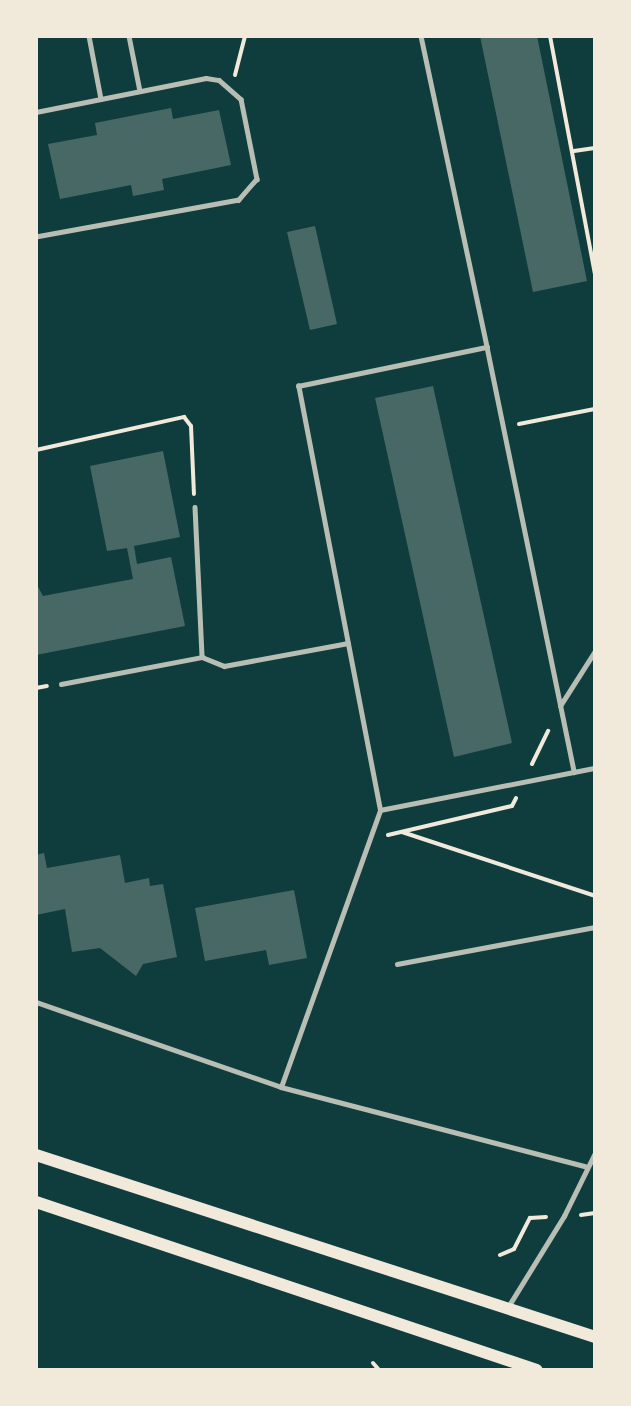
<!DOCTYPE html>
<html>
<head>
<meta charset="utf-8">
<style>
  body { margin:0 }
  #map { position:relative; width:631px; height:1406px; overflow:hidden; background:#0f3d3e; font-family:Raleway,sans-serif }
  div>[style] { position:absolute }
  .building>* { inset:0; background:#486865 }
  .path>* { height:4px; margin:-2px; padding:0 2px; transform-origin:2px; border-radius:2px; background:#f1e9da }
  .service>* { height:4.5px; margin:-2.25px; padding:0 2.25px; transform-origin:2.25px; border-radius:2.25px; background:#b8beb3 }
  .secondary>* { height:12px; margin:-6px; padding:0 6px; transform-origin:6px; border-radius:6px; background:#f1e9da }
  span { translate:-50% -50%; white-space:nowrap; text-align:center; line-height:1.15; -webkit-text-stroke:6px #f1e9da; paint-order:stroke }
  .frame { position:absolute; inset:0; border:38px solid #f1e9da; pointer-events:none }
</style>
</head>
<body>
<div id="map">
  <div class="building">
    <i style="clip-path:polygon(480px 36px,537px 36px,587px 281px,533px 292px)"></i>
    <i style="clip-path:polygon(171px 108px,173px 119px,219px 110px,231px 165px,162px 179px,164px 190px,133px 196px,131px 185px,60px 199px,48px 144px,97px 135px,95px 123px)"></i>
    <i style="clip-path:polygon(315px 226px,337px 324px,310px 330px,287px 232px)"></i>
    <i style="clip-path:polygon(433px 386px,512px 743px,454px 757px,375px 398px)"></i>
    <i style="clip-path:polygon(163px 451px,180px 537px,134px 546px,137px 564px,171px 557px,185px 626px,36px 655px,36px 583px,43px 596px,133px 579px,127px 548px,107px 551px,90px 466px)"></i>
    <i style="clip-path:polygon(44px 853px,47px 868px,120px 855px,125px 883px,149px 878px,150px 886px,163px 884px,177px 957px,143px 964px,136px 976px,100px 948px,72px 952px,65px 909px,36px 915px,36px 855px)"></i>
    <i style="clip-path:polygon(294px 890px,307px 958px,269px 965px,266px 950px,205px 961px,195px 908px)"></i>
  </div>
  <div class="path">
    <i style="left:550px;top:36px;width:243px;rotate:79.3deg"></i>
    <i style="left:235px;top:75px;width:40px;rotate:-75.6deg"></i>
    <i style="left:574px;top:151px;width:21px;rotate:-8deg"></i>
    <i style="left:519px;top:424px;width:77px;rotate:-11.2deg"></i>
    <i style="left:36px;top:450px;width:152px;rotate:-12.6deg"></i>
    <i style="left:184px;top:417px;width:11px;rotate:52deg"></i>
    <i style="left:191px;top:426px;width:68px;rotate:87.5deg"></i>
    <i style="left:36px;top:688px;width:11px;rotate:-10deg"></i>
    <i style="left:532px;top:764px;width:37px;rotate:-64deg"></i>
    <i style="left:402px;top:832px;width:203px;rotate:18.3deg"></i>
    <i style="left:388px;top:835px;width:127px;rotate:-13.2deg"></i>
    <i style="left:512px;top:806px;width:9px;rotate:-63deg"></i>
    <i style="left:581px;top:1215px;width:14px;rotate:-8deg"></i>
    <i style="left:500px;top:1255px;width:15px;rotate:-23deg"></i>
    <i style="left:514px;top:1249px;width:35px;rotate:-63deg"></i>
    <i style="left:530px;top:1218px;width:16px;rotate:-4deg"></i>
    <i style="left:373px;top:1363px;width:9px;rotate:49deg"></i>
  </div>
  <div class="service">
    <i style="left:89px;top:36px;width:64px;rotate:79.2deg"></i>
    <i style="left:129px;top:36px;width:56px;rotate:78.7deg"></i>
    <i style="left:421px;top:36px;width:318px;rotate:78deg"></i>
    <i style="left:36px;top:112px;width:173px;rotate:-11.3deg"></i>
    <i style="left:206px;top:78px;width:13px;rotate:9deg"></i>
    <i style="left:219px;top:80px;width:29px;rotate:41deg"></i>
    <i style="left:241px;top:99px;width:82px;rotate:78.7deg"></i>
    <i style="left:257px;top:179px;width:28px;rotate:131deg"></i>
    <i style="left:239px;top:200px;width:206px;rotate:169.7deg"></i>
    <i style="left:195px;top:507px;width:150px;rotate:87.3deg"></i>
    <i style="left:61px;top:684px;width:144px;rotate:-10.8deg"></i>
    <i style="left:202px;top:657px;width:24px;rotate:22deg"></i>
    <i style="left:224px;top:666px;width:126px;rotate:-10.5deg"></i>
    <i style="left:560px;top:706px;width:65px;rotate:-57.5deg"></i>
    <i style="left:380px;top:810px;width:219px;rotate:-11.1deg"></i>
    <i style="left:397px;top:964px;width:201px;rotate:-10.6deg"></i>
    <i style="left:36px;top:1002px;width:259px;rotate:19.1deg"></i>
    <i style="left:281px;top:1087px;width:314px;rotate:14.6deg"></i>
    <i style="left:281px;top:1087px;width:294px;rotate:-70.3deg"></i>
    <i style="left:380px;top:810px;width:432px;rotate:-100.9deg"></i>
    <i style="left:298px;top:386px;width:193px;rotate:-11.7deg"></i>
    <i style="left:487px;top:347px;width:434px;rotate:78.4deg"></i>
    <i style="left:508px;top:1307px;width:107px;rotate:-58.4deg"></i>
    <i style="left:564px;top:1216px;width:70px;rotate:-63.8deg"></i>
  </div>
  <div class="secondary">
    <i style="left:36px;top:1155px;width:588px;rotate:18.03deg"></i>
    <i style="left:36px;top:1202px;width:528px;rotate:18.54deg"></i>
  </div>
  <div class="frame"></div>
</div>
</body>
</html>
